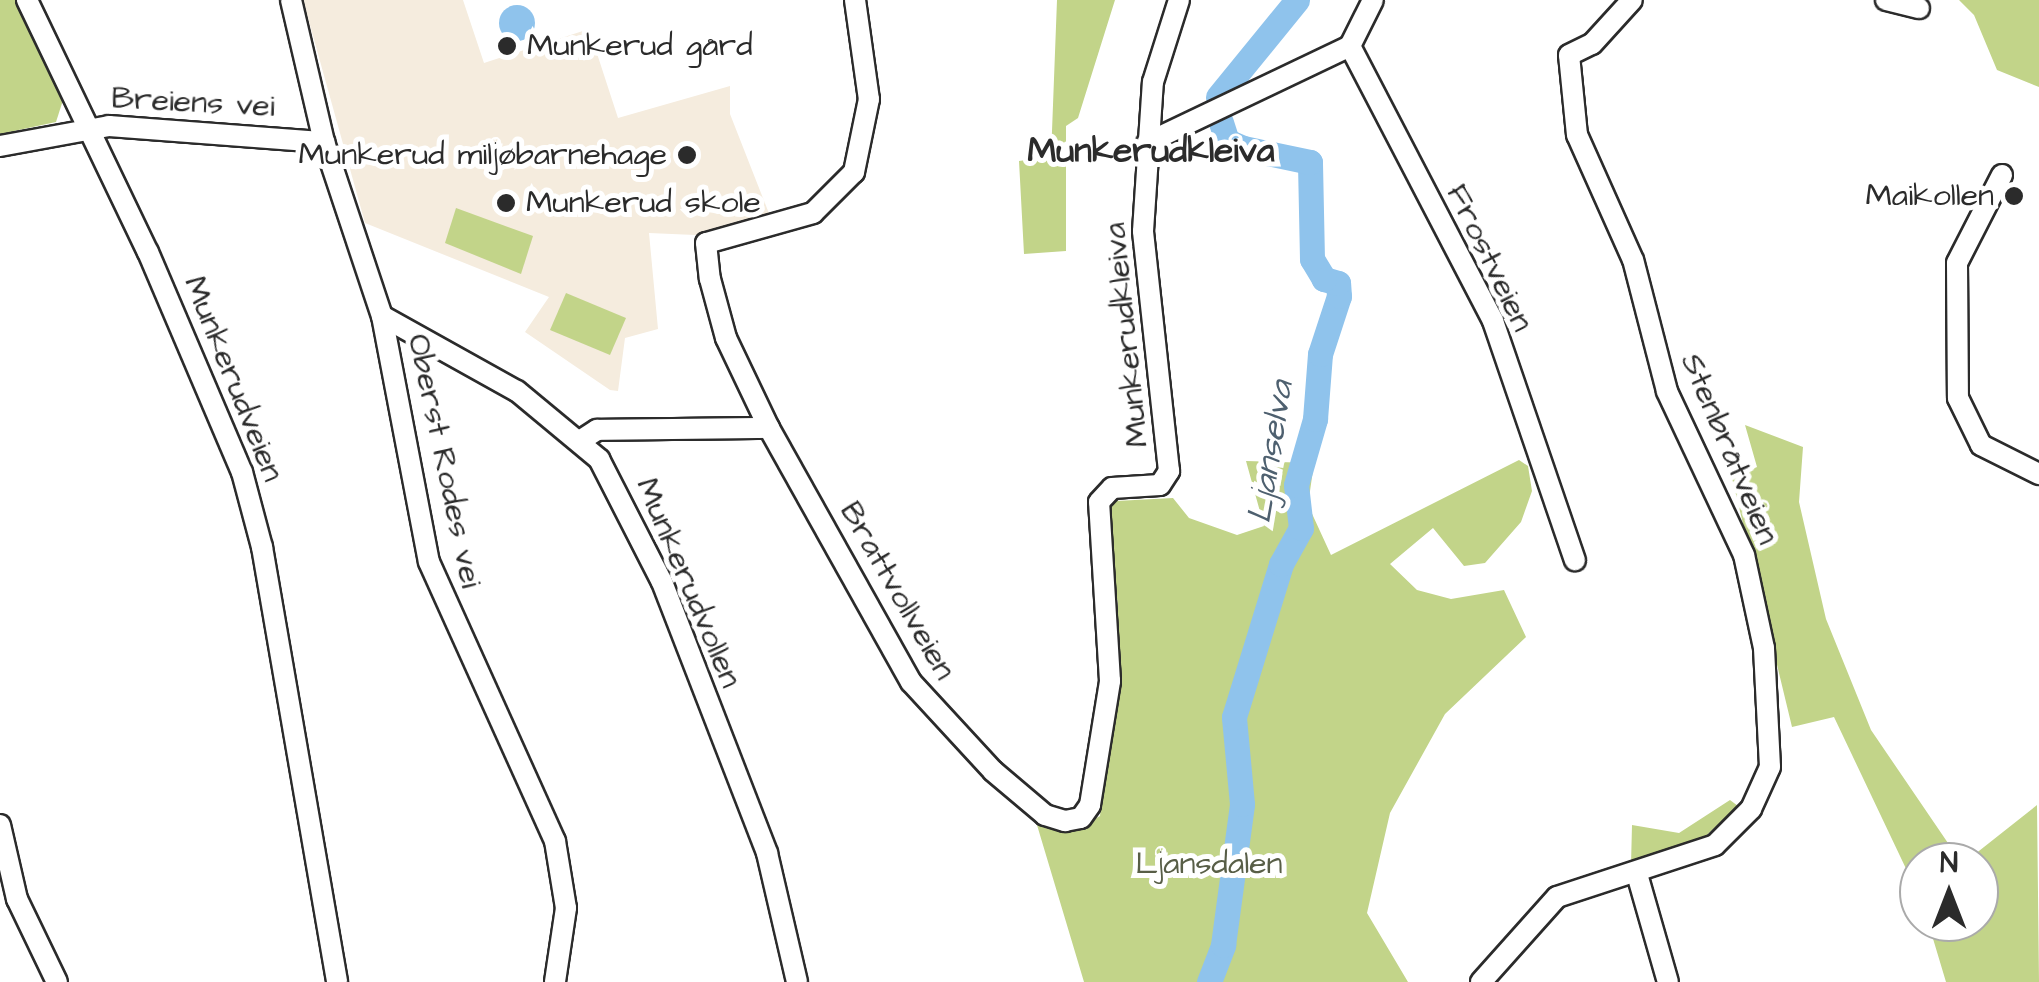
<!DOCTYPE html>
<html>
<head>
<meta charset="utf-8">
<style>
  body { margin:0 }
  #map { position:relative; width:2039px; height:982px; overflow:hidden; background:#fff; font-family:"Architects Daughter",sans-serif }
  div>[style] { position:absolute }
  .built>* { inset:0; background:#f5ecde }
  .green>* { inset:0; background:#c2d489 }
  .water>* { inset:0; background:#8fc3ec }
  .round { border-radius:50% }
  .river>* { height:25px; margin:-12.5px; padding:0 12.5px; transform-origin:12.5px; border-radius:12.5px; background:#8fc3ec }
  .roads { filter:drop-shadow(2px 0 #2b2b2b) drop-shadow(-2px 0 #2b2b2b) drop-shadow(0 2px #2b2b2b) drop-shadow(0 -2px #2b2b2b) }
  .minor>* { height:20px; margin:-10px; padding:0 10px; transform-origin:10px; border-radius:10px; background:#fff }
  .dots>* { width:28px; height:28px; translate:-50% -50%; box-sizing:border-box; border:5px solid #fff; border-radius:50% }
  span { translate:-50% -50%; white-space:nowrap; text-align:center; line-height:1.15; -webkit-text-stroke:10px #fff; paint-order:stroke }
  .poi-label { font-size:32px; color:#2b2b2b }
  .left { translate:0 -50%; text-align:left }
  .right { translate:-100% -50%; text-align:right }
  .street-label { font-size:32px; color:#2b2b2b }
  .park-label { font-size:32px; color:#585e47 }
  .neighbourhood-label { font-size:35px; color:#2b2b2b; font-weight:700 }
  .water-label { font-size:35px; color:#4e606f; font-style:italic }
  .north { position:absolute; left:1899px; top:842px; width:100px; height:100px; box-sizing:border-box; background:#fff; border:2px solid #aaa; border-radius:50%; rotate:0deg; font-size:28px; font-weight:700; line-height:40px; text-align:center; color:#2b2b2b }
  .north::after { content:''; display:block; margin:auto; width:35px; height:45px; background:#2b2b2b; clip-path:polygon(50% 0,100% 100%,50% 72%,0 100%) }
</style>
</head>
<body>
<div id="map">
  <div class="built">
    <i style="clip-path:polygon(303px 0,463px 0,484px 63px,589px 29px,618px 118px,730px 86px,730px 114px,770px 216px,695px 235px,649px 233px,658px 329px,625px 338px,618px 391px,610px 390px,525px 332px,549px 297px,365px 223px)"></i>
  </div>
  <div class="green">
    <i style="clip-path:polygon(0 0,18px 0,64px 97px,56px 122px,0 134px)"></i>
    <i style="clip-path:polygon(1057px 0,1115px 0,1078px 118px,1066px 126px,1066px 251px,1024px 254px,1019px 161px,1051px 157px)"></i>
    <i style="clip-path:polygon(1959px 0,2039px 0,2039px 87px,1997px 70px,1974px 15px)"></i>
    <i style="clip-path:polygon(456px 208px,533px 236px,521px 274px,445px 243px)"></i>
    <i style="clip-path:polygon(566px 293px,626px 318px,610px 355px,550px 330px)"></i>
    <i style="clip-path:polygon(1745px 425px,1803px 447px,1799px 502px,1826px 619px,1871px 730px,1950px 846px,1955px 862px,1919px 862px,1919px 896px,1834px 717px,1792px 727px,1732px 478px,1757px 467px)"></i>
    <i style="clip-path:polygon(1519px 460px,1528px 466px,1532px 491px,1521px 522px,1485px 563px,1464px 566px,1433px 528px,1390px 564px,1417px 590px,1451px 599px,1504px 590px,1526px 637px,1445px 714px,1390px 813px,1367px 913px,1408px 982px,1084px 982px,1034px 815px,1071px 832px,1100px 816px,1118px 606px,1106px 510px,1116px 501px,1173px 498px,1189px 518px,1237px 535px,1264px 526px,1246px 461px,1314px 463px,1308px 505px,1331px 555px)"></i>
    <i style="clip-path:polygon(1730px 800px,1738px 806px,1697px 844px,1631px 865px,1632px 825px,1679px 833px)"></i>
    <i style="clip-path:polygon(2037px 805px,2039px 982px,1946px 982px,1928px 922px,1979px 922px,1979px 862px,1965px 862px)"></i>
  </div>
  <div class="water">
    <i class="round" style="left:499px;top:5px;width:36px;height:36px"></i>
  </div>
  <div class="river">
    <i style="left:1218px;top:97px;width:125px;rotate:-50.8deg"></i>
    <i style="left:1209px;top:982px;width:40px;rotate:-69deg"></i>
    <i style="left:1223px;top:945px;width:142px;rotate:-82.3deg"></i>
    <i style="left:1242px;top:804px;width:87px;rotate:-95.3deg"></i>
    <i style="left:1234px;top:717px;width:160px;rotate:-72.9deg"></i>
    <i style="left:1281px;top:564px;width:41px;rotate:-60.9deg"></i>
    <i style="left:1301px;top:528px;width:43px;rotate:-96.6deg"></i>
    <i style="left:1296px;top:485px;width:69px;rotate:-73.9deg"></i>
    <i style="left:1315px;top:419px;width:65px;rotate:-85.6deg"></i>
    <i style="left:1320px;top:354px;width:61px;rotate:-71.9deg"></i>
    <i style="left:1339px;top:296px;width:13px;rotate:-94deg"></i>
    <i style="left:1338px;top:283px;width:15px;rotate:-164deg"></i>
    <i style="left:1324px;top:279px;width:23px;rotate:-121deg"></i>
    <i style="left:1312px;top:259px;width:97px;rotate:-91.2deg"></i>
    <i style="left:1310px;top:162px;width:68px;rotate:-168.2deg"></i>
    <i style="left:1243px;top:148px;width:17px;rotate:-156deg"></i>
    <i style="left:1227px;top:141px;width:20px;rotate:-108deg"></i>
  </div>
  <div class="roads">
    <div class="minor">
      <i style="left:27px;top:0;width:280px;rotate:64.4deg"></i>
      <i style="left:148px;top:252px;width:239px;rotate:66.9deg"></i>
      <i style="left:242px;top:472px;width:78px;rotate:75.1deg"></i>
      <i style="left:262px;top:547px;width:441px;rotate:80.2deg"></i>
      <i style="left:291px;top:0;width:146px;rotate:76.9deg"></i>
      <i style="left:324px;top:142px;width:183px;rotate:71.6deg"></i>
      <i style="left:382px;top:316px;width:250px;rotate:79.2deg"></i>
      <i style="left:429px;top:562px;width:306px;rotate:65.7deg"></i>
      <i style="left:555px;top:841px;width:68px;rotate:80.7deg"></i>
      <i style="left:566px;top:908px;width:75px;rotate:98.5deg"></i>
      <i style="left:855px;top:0;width:100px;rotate:82deg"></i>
      <i style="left:869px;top:99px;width:75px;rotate:101.6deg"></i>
      <i style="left:854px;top:172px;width:58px;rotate:135deg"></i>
      <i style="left:813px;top:213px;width:111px;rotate:164.3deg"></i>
      <i style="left:706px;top:243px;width:36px;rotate:84deg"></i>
      <i style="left:710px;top:279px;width:61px;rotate:74.8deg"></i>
      <i style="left:726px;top:338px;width:100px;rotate:64.5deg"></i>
      <i style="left:769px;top:428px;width:291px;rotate:60.8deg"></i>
      <i style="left:911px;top:682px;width:121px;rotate:47.3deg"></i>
      <i style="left:993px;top:771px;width:68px;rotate:40.2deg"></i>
      <i style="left:1045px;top:815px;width:21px;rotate:17deg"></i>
      <i style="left:1065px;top:821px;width:16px;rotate:-11deg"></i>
      <i style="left:1081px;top:818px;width:16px;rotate:-55deg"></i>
      <i style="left:1090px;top:805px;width:126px;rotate:-80.8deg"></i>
      <i style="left:1110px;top:681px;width:179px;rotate:-93.5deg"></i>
      <i style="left:1099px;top:502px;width:19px;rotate:-47deg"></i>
      <i style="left:1112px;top:488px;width:48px;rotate:-3.6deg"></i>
      <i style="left:1160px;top:485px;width:17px;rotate:-57deg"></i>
      <i style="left:1169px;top:471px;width:241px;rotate:-96.2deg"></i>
      <i style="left:1143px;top:231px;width:149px;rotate:-86.2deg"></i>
      <i style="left:1153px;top:82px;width:86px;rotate:-72.4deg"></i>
      <i style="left:1886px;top:0;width:34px;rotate:14deg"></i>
      <i style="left:1350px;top:46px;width:310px;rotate:62.5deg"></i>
      <i style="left:1493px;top:321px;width:253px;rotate:71.1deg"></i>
      <i style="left:1147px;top:143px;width:225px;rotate:-25.5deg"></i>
      <i style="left:1350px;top:46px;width:51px;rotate:-63.4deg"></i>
      <i style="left:0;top:146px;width:111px;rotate:-10.4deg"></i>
      <i style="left:109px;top:126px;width:216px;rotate:4.3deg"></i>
      <i style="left:2002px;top:175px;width:99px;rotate:117.1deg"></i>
      <i style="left:1957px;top:263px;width:135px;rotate:89.6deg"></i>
      <i style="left:1958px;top:398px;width:52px;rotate:63.9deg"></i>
      <i style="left:1981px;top:445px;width:65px;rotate:26.6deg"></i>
      <i style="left:382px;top:316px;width:154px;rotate:29.1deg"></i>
      <i style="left:517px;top:391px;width:107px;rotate:39.7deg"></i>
      <i style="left:599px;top:459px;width:138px;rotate:62.9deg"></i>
      <i style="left:662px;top:582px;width:291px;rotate:68.8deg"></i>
      <i style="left:767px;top:853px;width:132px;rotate:76.9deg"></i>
      <i style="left:583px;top:439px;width:17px;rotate:-33deg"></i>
      <i style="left:597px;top:430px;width:172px;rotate:-0.7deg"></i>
      <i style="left:0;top:825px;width:76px;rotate:77.1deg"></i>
      <i style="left:17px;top:899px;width:92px;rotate:64.3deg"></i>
      <i style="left:1637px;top:874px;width:112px;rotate:74deg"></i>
      <i style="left:1481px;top:982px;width:114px;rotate:-48.2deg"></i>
      <i style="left:1557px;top:897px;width:166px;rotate:-18.2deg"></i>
      <i style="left:1715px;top:845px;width:51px;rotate:-45deg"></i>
      <i style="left:1751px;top:809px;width:46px;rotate:-65.7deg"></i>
      <i style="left:1770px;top:767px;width:119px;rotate:-92.9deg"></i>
      <i style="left:1764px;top:648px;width:95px;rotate:-102.1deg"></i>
      <i style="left:1744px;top:555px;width:181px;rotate:-115.2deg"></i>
      <i style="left:1667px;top:391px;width:135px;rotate:-104.5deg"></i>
      <i style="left:1633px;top:260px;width:137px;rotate:-114.1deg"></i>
      <i style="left:1577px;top:135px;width:80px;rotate:-95.7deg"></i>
      <i style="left:1569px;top:55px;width:25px;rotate:-26deg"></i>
      <i style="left:1592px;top:44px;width:59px;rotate:-47.7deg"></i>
    </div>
  </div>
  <div class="dots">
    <i style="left:507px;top:46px;background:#2b2b2b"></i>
    <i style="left:687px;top:155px;background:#2b2b2b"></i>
    <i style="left:2014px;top:196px;background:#2b2b2b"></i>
    <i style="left:506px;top:203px;background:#2b2b2b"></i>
  </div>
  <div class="poi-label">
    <span class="left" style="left:527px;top:46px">Munkerud gård</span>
    <span class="right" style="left:667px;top:155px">Munkerud miljøbarnehage</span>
    <span class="right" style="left:1994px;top:196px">Maikollen</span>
    <span class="left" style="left:526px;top:203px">Munkerud skole</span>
  </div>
  <div class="street-label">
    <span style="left:193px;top:103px;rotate:3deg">Breiens vei</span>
    <span style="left:1489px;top:258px;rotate:64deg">Frostveien</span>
    <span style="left:1127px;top:335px;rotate:-96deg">Munkerudkleiva</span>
    <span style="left:233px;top:379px;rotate:68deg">Munkerudveien</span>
    <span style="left:1729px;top:449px;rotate:67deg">Stenbråtveien</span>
    <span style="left:444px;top:461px;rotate:78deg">Oberst Rodes vei</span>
    <span style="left:688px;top:583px;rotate:67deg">Munkerudvollen</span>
    <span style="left:897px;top:591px;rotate:60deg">Brattvollveien</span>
  </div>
  <div class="park-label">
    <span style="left:1209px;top:864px">Ljansdalen</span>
  </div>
  <div class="neighbourhood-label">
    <span style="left:1151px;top:151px">Munkerudkleiva</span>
  </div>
  <div class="water-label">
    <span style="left:1271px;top:452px;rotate:-81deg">Ljanselva</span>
  </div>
  <div class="north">N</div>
</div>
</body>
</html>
